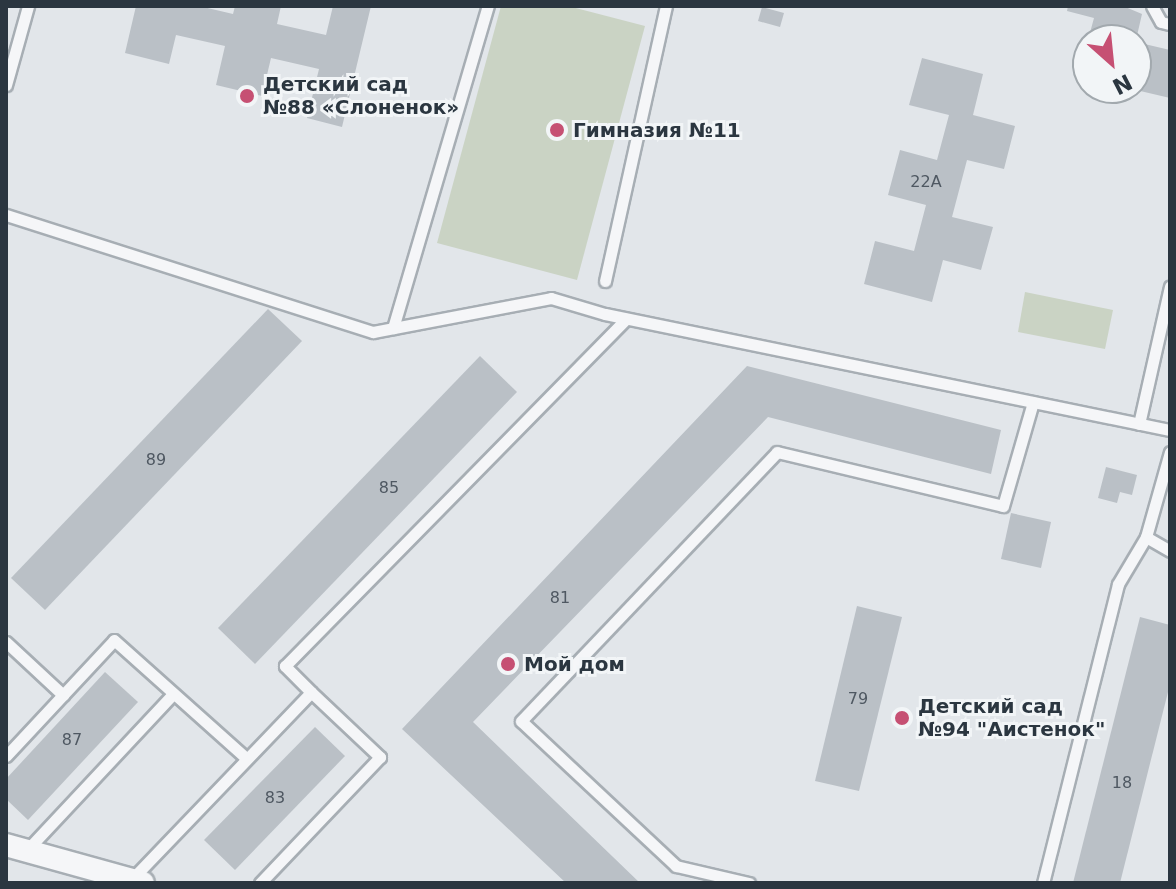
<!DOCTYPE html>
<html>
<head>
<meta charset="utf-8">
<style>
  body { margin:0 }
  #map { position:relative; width:1176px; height:889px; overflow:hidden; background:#e2e6ea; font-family:"DejaVu Sans",sans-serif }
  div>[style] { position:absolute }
  .green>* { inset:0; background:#cad3c4 }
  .building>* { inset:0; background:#bac0c6 }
  .roads { filter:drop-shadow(2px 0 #a7aeb4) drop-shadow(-2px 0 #a7aeb4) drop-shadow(0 2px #a7aeb4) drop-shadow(0 -2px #a7aeb4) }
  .service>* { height:11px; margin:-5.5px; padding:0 5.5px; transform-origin:5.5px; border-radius:5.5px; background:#f5f6f8 }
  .minor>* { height:22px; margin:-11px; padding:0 11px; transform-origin:11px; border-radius:11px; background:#f5f6f8 }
  .dots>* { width:22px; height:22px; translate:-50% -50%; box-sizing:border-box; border:4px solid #f2f5f7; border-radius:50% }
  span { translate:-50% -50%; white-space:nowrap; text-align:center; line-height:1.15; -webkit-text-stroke:6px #f2f5f7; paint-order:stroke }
  .number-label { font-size:16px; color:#4f5862 }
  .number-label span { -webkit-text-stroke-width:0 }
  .poi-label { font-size:20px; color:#2b3640; font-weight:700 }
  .left { translate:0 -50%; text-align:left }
  .frame { position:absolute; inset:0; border:8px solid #2b3640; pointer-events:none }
  .north { position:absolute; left:1072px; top:24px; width:80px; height:80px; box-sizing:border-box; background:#f2f5f7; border:2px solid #a2a9ae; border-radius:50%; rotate:153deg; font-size:22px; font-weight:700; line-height:32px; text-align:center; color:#2b3640 }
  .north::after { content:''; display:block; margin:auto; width:28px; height:36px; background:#c65073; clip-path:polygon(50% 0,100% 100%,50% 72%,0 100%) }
</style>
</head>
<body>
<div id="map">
  <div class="green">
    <i style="clip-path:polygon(501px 6px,568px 6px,645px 26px,577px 280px,437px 243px)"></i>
    <i style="clip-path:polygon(1025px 292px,1113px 310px,1105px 349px,1018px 332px)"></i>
  </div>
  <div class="building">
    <i style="clip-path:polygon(136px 6px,199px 6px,233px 14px,235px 6px,281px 6px,277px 24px,326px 35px,333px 6px,371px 6px,342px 127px,307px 118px,319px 69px,271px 58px,262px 96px,216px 85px,225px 46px,176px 35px,169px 64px,125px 53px)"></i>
    <i style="clip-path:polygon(1068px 6px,1123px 6px,1142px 14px,1136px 40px,1088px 40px,1094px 18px,1067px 11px)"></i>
    <i style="clip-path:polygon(762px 7px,784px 13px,780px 27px,758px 21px)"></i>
    <i style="clip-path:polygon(1136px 42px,1170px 50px,1170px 98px,1136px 90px)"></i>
    <i style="clip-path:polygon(922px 58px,983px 74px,973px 115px,1015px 126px,1004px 169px,967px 160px,952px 217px,993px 227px,981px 270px,943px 260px,932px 302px,864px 284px,875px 241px,914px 251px,926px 205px,888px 195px,900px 150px,937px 160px,949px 115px,909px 105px)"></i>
    <i style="clip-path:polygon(268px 309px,302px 341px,45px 610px,11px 578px)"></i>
    <i style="clip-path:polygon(480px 356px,517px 392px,255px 664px,218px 628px)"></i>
    <i style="clip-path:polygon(747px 366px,1001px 430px,991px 474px,768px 417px,473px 722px,640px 883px,566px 883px,402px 729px)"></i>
    <i style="clip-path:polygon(1106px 467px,1137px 475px,1132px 495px,1120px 492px,1117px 503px,1098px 498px)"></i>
    <i style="clip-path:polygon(1011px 513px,1051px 522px,1041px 568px,1001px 559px)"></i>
    <i style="clip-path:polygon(857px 606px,902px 617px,859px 791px,815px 781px)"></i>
    <i style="clip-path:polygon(1140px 617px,1170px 625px,1170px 684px,1120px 883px,1073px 883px)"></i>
    <i style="clip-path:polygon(105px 672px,138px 702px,28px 820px,6px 799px,6px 779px)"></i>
    <i style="clip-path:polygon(315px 727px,345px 756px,235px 870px,204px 840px)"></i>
  </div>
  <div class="roads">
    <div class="service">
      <i style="left:1152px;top:6px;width:18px;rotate:61deg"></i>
      <i style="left:1161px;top:22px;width:9px;rotate:13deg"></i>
      <i style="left:6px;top:85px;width:82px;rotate:-74.4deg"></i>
      <i style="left:6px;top:215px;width:385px;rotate:17.7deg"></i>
      <i style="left:373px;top:332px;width:181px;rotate:-10.8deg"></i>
      <i style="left:551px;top:298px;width:56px;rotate:16.5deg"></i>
      <i style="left:605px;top:314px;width:577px;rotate:11.6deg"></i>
      <i style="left:605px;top:281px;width:282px;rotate:-77.5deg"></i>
      <i style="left:393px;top:328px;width:336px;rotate:-73.6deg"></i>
      <i style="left:1139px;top:424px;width:141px;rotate:-77.3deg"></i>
      <i style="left:1170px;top:452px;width:88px;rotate:105.8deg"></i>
      <i style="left:1146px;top:537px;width:28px;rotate:30deg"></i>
      <i style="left:6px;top:642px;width:78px;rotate:42.9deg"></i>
      <i style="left:311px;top:692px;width:37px;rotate:-135deg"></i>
      <i style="left:285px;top:666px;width:487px;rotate:-45.5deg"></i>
      <i style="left:6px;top:756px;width:158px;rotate:-47deg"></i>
      <i style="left:114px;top:640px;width:178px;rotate:41.8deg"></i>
      <i style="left:27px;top:850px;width:214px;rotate:-46.9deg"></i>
      <i style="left:131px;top:880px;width:260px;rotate:-46.2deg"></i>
      <i style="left:311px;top:692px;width:95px;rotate:43.3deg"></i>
      <i style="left:380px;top:757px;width:174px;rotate:133.6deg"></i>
      <i style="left:749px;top:883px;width:75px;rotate:-166.9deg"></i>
      <i style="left:676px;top:866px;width:212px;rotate:-136.9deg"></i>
      <i style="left:521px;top:721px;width:371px;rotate:-46.4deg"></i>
      <i style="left:777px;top:452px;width:232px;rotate:13.4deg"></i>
      <i style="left:1003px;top:506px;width:108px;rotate:-73.9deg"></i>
      <i style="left:1043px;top:883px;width:308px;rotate:-75.9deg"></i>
      <i style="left:1118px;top:584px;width:55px;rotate:-59.2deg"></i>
    </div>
    <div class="minor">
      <i style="left:6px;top:845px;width:142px;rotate:15.5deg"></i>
    </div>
  </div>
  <div class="dots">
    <i style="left:247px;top:96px;background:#c65073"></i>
    <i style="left:557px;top:130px;background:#c65073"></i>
    <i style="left:508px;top:664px;background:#c65073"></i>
    <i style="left:902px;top:718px;background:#c65073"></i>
  </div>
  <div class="number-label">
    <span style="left:926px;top:182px">22А</span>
    <span style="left:156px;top:460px">89</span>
    <span style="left:389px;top:488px">85</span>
    <span style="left:560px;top:598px">81</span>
    <span style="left:858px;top:699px">79</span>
    <span style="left:72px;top:740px">87</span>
    <span style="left:1122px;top:783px">18</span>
    <span style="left:275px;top:798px">83</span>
  </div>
  <div class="poi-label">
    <span class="left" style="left:263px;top:96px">Детский сад<br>№88 «Слоненок»</span>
    <span class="left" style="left:573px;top:130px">Гимназия №11</span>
    <span class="left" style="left:524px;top:664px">Мой дом</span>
    <span class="left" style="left:918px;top:718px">Детский сад<br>№94 "Аистенок"</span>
  </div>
  <div class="frame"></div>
  <div class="north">N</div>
</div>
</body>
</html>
